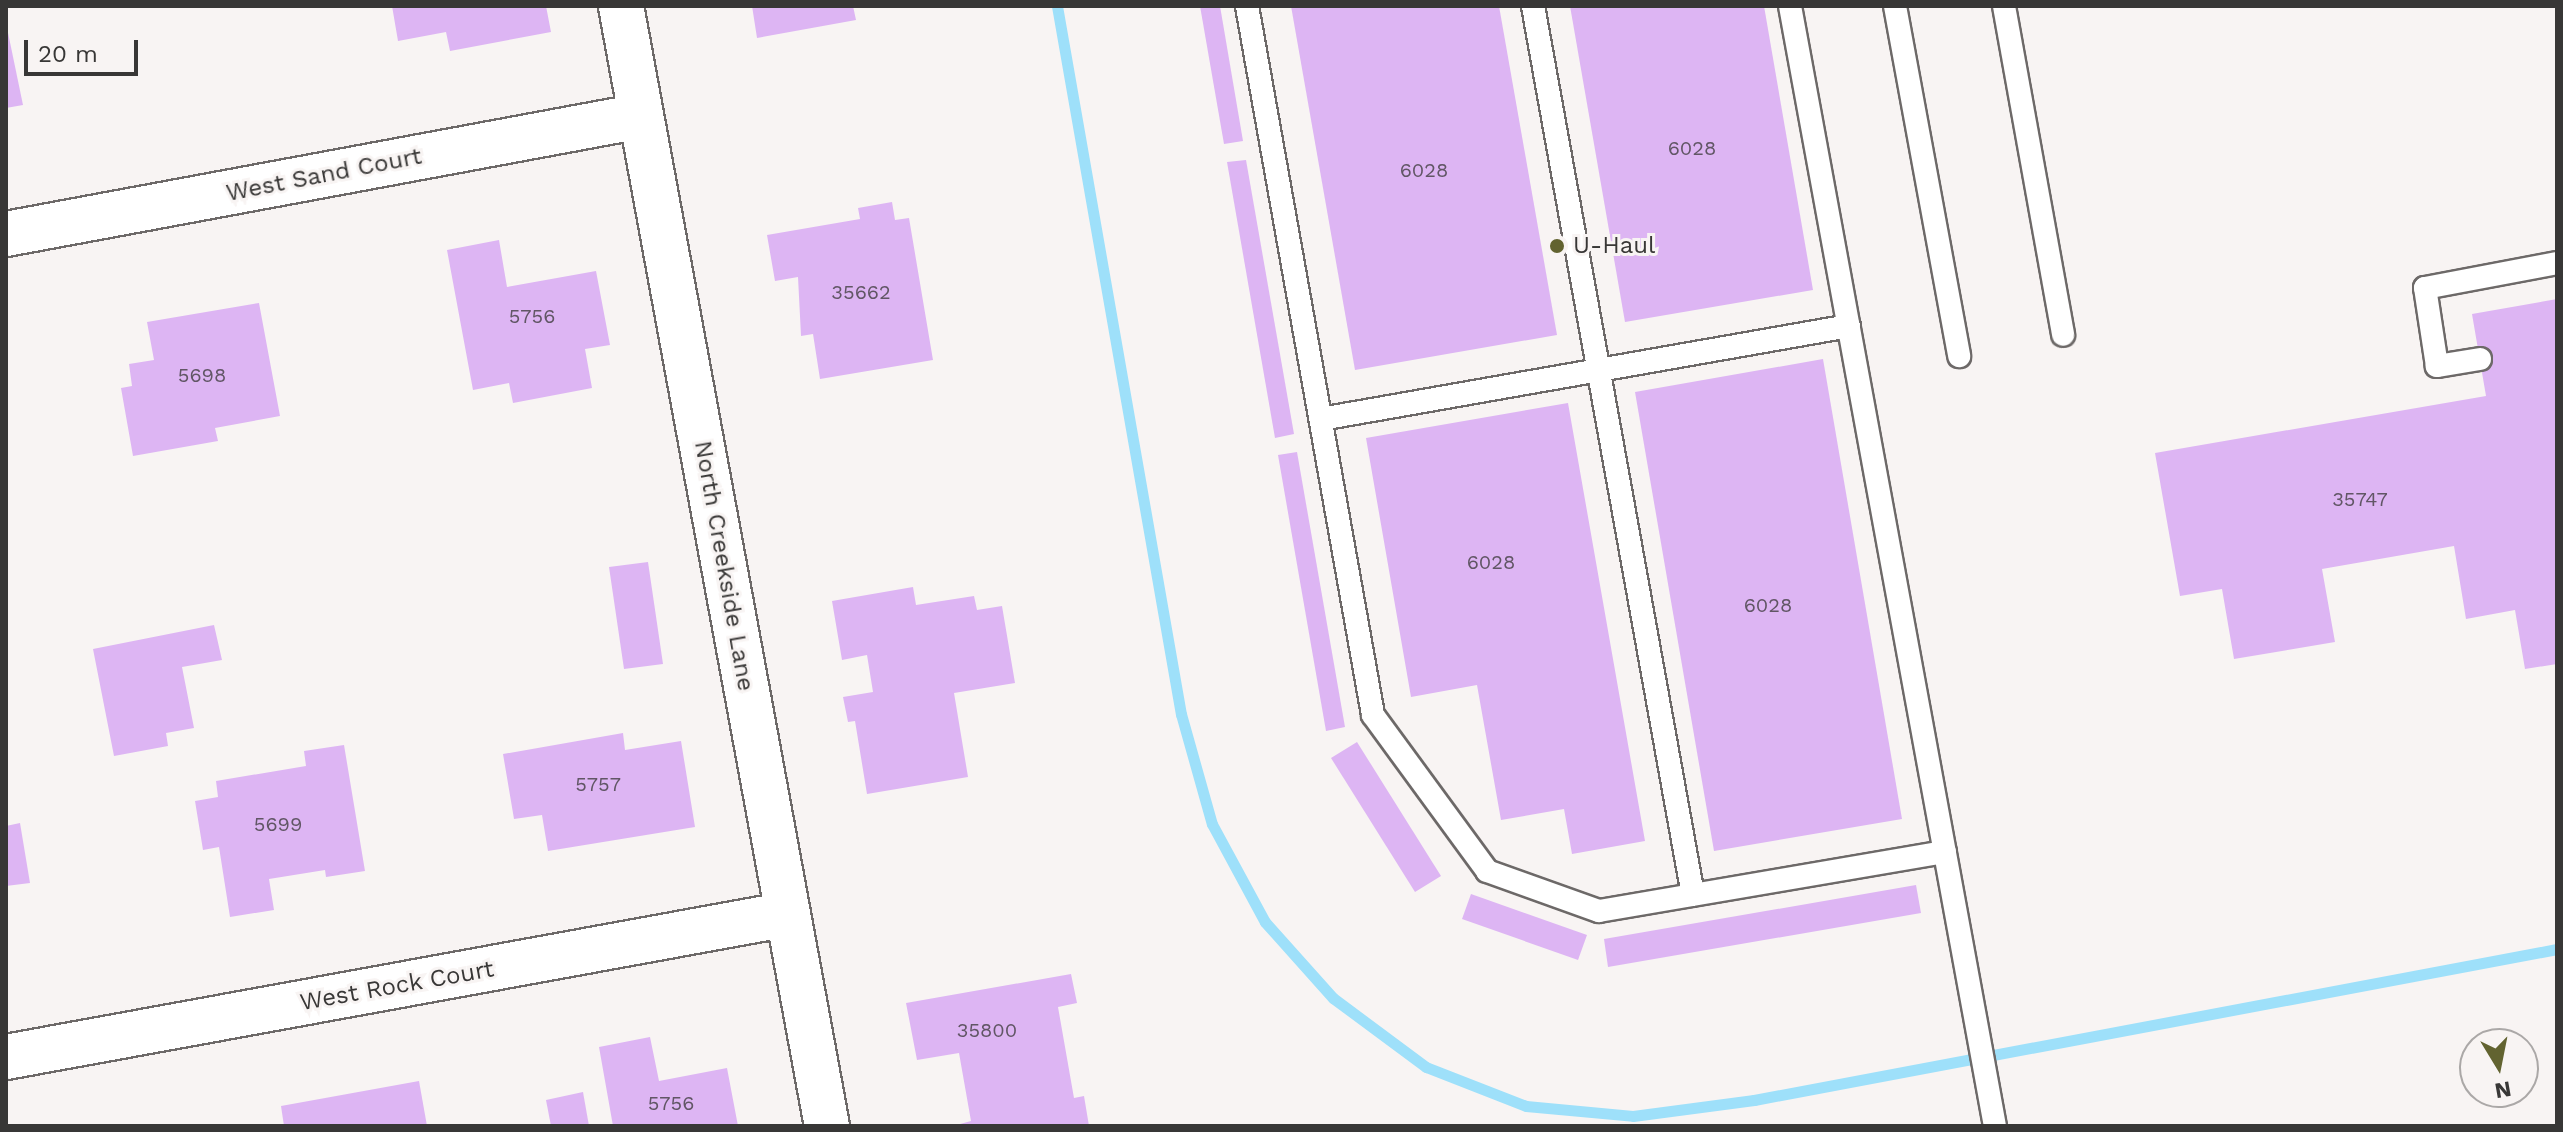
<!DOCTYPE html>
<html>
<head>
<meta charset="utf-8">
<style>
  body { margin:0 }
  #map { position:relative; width:2563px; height:1132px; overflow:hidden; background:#f8f4f3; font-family:"Work Sans",sans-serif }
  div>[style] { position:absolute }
  .stream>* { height:11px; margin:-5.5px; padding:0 5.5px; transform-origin:5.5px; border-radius:5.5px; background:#9ee0fa }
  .building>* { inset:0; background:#ddb5f3 }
  .roads { filter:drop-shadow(2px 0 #6d6968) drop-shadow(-2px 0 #6d6968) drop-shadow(0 2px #6d6968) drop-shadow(0 -2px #6d6968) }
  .service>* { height:22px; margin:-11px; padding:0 11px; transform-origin:11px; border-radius:11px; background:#fff }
  .minor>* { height:44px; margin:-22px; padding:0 22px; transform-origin:22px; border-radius:22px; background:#fff }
  .dots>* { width:22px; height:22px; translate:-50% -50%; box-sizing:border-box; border:4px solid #f8f4f3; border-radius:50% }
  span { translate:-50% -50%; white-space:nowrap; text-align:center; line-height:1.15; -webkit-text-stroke:6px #f8f4f3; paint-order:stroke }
  .number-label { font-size:20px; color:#615665 }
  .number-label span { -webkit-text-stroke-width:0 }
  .street-label { font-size:24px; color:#383736 }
  .poi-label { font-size:24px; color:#383736 }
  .left { translate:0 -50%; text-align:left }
  .frame { position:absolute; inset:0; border:8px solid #383736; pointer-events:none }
  .north { position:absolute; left:2459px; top:1028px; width:80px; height:80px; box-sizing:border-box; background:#f8f4f3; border:2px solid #aba8a7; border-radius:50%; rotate:170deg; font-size:22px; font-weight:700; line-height:32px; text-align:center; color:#383736 }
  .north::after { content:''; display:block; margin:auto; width:28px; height:36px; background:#626330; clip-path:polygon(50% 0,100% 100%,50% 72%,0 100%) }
  .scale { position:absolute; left:24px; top:40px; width:114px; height:36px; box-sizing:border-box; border:4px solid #383736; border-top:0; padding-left:10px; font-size:24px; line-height:28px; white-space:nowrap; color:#383736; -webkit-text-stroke:6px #f8f4f3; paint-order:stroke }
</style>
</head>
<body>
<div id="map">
  <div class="stream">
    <i style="left:1057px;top:6px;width:719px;rotate:80.07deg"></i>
    <i style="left:1181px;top:714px;width:114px;rotate:74.3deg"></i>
    <i style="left:1212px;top:824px;width:111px;rotate:61.6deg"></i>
    <i style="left:1265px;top:922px;width:102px;rotate:48.2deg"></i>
    <i style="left:1333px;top:998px;width:116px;rotate:36.6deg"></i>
    <i style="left:1426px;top:1067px;width:107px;rotate:21.3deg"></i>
    <i style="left:1526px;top:1106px;width:107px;rotate:5.3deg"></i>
    <i style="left:1633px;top:1116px;width:122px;rotate:-7.5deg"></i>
    <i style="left:1754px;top:1100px;width:817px;rotate:-10.65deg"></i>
  </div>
  <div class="building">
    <i style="clip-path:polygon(392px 6px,546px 6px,551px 32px,450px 51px,446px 32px,398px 41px)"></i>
    <i style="clip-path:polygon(752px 6px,853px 6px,856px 20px,757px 38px)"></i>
    <i style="clip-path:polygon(1200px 6px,1220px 6px,1243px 141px,1224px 144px)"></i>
    <i style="clip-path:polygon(1291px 6px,1499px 6px,1557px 335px,1355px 370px)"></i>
    <i style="clip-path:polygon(1570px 6px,1764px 6px,1813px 290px,1625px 322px)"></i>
    <i style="clip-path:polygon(6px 23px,23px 105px,6px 108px)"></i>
    <i style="clip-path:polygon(1246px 160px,1294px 434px,1275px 438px,1227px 162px)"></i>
    <i style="clip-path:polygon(892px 202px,895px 220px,909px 218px,933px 360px,820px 379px,813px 334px,801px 336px,798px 277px,775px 281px,767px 235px,860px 219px,858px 208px)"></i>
    <i style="clip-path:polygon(499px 240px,507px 287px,596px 271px,610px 345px,585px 349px,592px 388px,513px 403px,509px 383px,473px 390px,447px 250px)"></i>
    <i style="clip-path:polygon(2557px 299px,2557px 664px,2525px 669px,2515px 610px,2466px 619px,2454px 546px,2322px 569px,2335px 642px,2234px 659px,2222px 589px,2180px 596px,2155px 453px,2486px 396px,2472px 314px)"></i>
    <i style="clip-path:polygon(259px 303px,280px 416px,215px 428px,218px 441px,133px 456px,121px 388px,132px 386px,129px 364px,154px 360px,147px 322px)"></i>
    <i style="clip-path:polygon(1823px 359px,1902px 819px,1714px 851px,1635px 392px)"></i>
    <i style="clip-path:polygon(1568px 403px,1645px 841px,1572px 854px,1564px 809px,1501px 820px,1477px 685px,1411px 697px,1366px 438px)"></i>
    <i style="clip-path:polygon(1297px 452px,1345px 727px,1326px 731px,1278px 455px)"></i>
    <i style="clip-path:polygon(648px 562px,663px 664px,624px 669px,609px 567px)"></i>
    <i style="clip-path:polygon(913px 587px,916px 605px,974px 596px,977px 610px,1002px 606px,1015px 683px,954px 693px,968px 777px,867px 794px,855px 721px,848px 722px,843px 697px,873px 692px,867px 655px,842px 660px,832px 601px)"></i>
    <i style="clip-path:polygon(214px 625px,222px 660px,182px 667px,194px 728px,166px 733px,168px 746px,114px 756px,93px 649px)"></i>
    <i style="clip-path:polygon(623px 733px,625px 750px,681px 741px,695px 827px,548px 851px,542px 815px,514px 819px,503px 754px)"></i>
    <i style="clip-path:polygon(1357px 742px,1441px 876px,1415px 892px,1331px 758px)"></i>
    <i style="clip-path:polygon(344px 745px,365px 871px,326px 877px,325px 870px,269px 879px,274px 910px,230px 917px,219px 847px,203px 850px,195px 801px,218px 797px,216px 781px,306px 766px,304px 751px)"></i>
    <i style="clip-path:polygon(20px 823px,30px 883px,6px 886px,6px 826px)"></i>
    <i style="clip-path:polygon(1916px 885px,1921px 913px,1608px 967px,1604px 939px)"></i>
    <i style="clip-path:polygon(1471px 894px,1587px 935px,1578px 960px,1462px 919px)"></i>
    <i style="clip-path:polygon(1071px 974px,1077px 1003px,1058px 1007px,1074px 1098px,1084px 1096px,1089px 1126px,953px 1126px,971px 1121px,959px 1053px,917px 1060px,906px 1003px)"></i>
    <i style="clip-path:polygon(650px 1037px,659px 1081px,727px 1068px,738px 1126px,613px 1126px,599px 1047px)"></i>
    <i style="clip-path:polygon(419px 1081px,427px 1126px,284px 1126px,281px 1106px)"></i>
    <i style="clip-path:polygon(583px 1092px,589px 1126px,551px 1126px,546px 1100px)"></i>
  </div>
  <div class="roads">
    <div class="service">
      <i style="left:1247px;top:6px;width:720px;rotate:79.92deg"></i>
      <i style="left:1373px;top:715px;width:193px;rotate:53.8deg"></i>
      <i style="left:1487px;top:871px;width:119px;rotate:19.7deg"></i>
      <i style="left:1599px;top:911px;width:351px;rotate:-9.7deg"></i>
      <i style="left:1533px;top:6px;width:903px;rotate:79.8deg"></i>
      <i style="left:1790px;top:6px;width:1139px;rotate:79.63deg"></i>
      <i style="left:1895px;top:6px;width:356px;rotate:79.6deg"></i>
      <i style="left:2004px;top:6px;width:334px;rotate:79.8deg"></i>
      <i style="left:2480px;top:359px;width:44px;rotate:170.8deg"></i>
      <i style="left:2437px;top:366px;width:79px;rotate:-98.7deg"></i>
      <i style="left:2425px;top:288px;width:134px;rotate:-10.7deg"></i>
      <i style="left:1321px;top:419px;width:536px;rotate:-9.99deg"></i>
    </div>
    <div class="minor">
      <i style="left:621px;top:6px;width:1139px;rotate:79.58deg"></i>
      <i style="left:6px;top:234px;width:646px;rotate:-10.53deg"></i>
      <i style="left:6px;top:1057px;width:795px;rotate:-10.36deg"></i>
    </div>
  </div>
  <div class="dots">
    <i style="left:1557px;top:246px;background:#626330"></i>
  </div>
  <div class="number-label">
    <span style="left:1692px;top:148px">6028</span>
    <span style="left:1424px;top:170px">6028</span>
    <span style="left:861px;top:292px">35662</span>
    <span style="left:532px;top:316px">5756</span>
    <span style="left:202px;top:375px">5698</span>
    <span style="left:2360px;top:499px">35747</span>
    <span style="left:1491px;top:562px">6028</span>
    <span style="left:1768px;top:605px">6028</span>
    <span style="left:598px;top:784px">5757</span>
    <span style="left:278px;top:824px">5699</span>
    <span style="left:987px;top:1030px">35800</span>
    <span style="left:671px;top:1103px">5756</span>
  </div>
  <div class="street-label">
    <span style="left:324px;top:175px;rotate:-11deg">West Sand Court</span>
    <span style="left:724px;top:566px;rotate:80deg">North Creekside Lane</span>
    <span style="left:397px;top:986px;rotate:-10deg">West Rock Court</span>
  </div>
  <div class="poi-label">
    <span class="left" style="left:1573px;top:246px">U-Haul</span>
  </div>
  <div class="frame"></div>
  <div class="north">N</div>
  <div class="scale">20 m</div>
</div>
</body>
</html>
